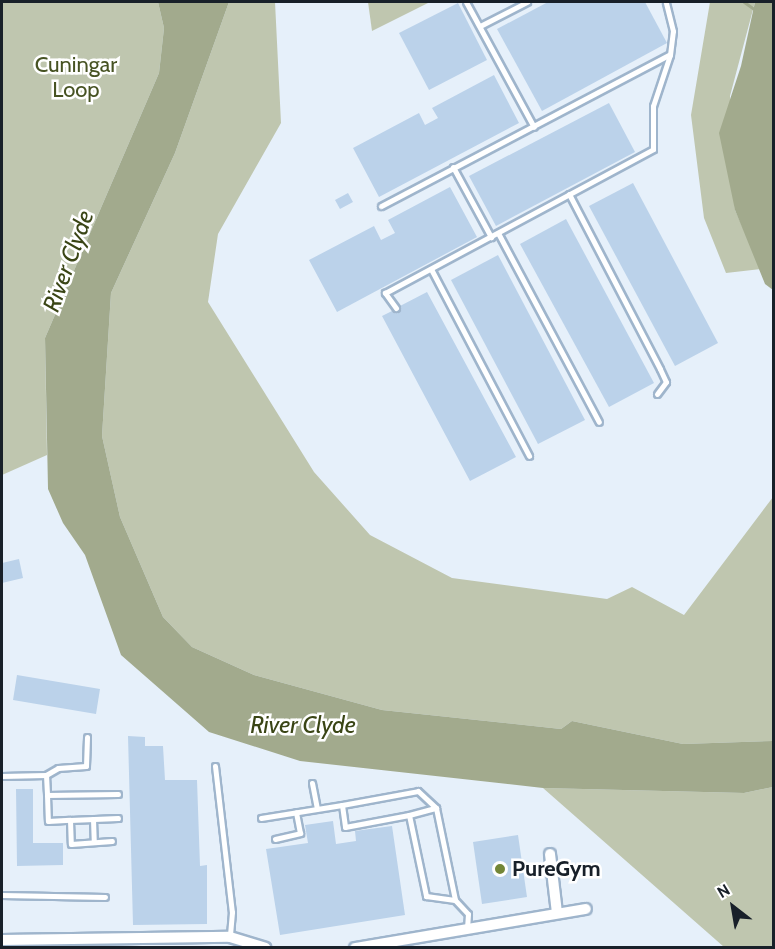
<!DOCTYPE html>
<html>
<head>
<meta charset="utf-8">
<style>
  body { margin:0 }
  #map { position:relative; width:775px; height:949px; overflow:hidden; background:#e6f0fa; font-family:Cabin,sans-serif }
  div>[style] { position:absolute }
  .green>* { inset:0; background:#bfc6af }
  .water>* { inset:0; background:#a2aa8d }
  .stream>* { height:3px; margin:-1.5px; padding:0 1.5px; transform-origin:1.5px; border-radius:1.5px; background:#a2aa8d }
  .building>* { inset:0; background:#bbd2ea }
  .roads { filter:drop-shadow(2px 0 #9fb5cc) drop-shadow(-2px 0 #9fb5cc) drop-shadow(0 2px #9fb5cc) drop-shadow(0 -2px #9fb5cc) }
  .service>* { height:5px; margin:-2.5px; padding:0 2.5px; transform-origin:2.5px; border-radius:2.5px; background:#fff }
  .minor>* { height:10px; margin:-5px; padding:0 5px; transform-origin:5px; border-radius:5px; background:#fff }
  .dots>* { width:16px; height:16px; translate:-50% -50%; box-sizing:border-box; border:3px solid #fff; border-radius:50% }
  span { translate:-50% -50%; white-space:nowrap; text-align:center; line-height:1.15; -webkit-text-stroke:5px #fff; paint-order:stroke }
  .park-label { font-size:22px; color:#475323 }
  .poi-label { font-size:22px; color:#182029; font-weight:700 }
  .left { translate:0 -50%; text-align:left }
  .water-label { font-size:24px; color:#3a4515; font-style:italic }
  .frame { position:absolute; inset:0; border:3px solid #182029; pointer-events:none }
  .north { position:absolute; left:703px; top:877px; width:60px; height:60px; -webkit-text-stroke:4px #fff; paint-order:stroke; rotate:329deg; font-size:16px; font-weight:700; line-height:24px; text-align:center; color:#182029 }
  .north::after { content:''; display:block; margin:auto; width:21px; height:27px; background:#182029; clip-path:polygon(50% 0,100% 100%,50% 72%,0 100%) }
</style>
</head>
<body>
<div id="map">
  <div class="green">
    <i style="clip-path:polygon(2px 2px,158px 2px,164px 28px,159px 73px,45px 338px,47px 455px,2px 475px)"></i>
    <i style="clip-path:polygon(229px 2px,275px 2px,281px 123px,218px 234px,208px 302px,314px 472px,370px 535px,452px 578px,607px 599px,632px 587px,684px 615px,773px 497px,773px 741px,683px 744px,572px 721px,561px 729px,382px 710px,254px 675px,192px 647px,163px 617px,120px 517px,102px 436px,111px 293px,175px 153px)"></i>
    <i style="clip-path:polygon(368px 2px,430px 2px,372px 31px)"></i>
    <i style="clip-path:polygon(710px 2px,755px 2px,730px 96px,735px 210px,761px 269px,726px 273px,704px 218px,691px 115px)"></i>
    <i style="clip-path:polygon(773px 787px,773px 947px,724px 947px,543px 788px,744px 793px)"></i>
  </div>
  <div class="water">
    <i style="clip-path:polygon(158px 2px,229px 2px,175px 153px,111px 293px,102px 436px,120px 517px,163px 617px,192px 647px,254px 675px,382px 710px,561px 729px,572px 721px,683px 744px,773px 741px,773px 787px,744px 793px,543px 788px,300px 761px,209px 732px,121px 655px,85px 555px,63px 523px,48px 489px,45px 338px,159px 73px,164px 28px)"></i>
    <i style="clip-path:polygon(755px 2px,773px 2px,773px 290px,765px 284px,735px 210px,719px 133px,741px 66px)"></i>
  </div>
  <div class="stream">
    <i style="left:744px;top:2px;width:16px;rotate:35deg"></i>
  </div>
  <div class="building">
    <i style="clip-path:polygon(548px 2px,645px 2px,667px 43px,542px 111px,497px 29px)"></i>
    <i style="clip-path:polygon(458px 3px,487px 60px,429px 90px,399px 33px)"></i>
    <i style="clip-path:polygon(494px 75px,519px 123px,379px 197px,353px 148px,419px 113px,425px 125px,438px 118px,432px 108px)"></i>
    <i style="clip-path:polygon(609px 103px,635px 152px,496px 226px,469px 176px)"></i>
    <i style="clip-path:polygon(633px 183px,718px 343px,675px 366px,589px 206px)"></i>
    <i style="clip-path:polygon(450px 187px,477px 237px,337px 312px,309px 260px,374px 226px,381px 240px,395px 233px,388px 220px)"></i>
    <i style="clip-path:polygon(348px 193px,353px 202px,340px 209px,335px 200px)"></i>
    <i style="clip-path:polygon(566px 219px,654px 383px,609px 407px,520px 244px)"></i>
    <i style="clip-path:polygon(498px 255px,585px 420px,538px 444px,451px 280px)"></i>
    <i style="clip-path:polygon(427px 292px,516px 457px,470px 481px,382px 316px,392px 311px,398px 312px,400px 306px)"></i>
    <i style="clip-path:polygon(19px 559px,23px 578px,2px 583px,2px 563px)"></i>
    <i style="clip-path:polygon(17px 675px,100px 689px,96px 714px,13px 700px)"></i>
    <i style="clip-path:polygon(128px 736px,145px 737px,145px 746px,163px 746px,165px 780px,197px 780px,200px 866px,207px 865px,207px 924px,133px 925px)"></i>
    <i style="clip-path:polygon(16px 789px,33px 789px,33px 843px,63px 843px,63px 865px,17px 866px)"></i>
    <i style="clip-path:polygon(333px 821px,336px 844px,356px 841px,355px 831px,392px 826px,405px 915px,280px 935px,266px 849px,308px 843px,305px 825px)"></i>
    <i style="clip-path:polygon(518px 835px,527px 897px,482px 904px,473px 842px)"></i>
  </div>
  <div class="roads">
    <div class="service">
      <i style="left:466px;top:2px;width:142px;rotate:61.5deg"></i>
      <i style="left:480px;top:26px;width:53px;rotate:-27.1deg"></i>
      <i style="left:453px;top:167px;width:80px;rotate:61.5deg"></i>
      <i style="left:569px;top:194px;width:197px;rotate:62.5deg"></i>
      <i style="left:660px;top:369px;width:14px;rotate:65deg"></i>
      <i style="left:666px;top:382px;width:15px;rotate:127deg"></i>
      <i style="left:381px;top:206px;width:325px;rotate:-27.7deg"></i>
      <i style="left:498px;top:233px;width:214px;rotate:61.9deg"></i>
      <i style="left:431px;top:269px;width:211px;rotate:62.3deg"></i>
      <i style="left:396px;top:308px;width:19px;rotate:-126deg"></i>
      <i style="left:385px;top:293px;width:304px;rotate:-28.2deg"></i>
      <i style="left:653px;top:149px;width:43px;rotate:-90deg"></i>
      <i style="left:653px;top:106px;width:54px;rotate:-71.6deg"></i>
      <i style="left:670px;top:55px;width:24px;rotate:-83deg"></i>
      <i style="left:673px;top:31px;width:30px;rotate:-104deg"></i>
      <i style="left:215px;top:766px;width:147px;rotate:83.4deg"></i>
      <i style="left:232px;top:912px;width:25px;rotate:95deg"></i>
      <i style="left:46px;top:775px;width:14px;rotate:-30deg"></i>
      <i style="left:58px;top:768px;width:28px;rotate:-4deg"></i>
      <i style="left:86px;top:766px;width:29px;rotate:-88deg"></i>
      <i style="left:2px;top:776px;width:44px;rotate:-1.3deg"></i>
      <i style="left:46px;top:775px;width:20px;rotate:87deg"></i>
      <i style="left:47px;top:795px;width:71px;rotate:-0.8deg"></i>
      <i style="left:312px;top:783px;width:26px;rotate:79deg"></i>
      <i style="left:47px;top:795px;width:26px;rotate:88deg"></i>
      <i style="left:48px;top:821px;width:22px;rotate:-3deg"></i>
      <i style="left:70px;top:820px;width:24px;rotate:88deg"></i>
      <i style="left:71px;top:844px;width:41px;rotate:-4.2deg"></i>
      <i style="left:342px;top:805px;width:77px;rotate:-10.4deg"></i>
      <i style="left:418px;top:791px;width:25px;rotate:43deg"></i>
      <i style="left:409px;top:815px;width:28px;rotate:-15deg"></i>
      <i style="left:436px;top:808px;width:94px;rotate:78.3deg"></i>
      <i style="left:261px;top:818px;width:82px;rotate:-9.1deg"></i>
      <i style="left:342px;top:805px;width:22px;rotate:82deg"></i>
      <i style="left:345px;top:827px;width:65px;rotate:-10.6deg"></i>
      <i style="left:409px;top:815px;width:83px;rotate:78.1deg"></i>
      <i style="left:426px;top:896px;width:29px;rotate:8deg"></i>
      <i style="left:455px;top:900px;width:19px;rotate:47deg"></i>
      <i style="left:468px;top:914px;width:14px;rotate:94deg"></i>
      <i style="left:93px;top:819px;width:23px;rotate:88deg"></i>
      <i style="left:70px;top:820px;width:48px;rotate:-2.4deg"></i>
      <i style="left:275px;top:839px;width:26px;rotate:-13deg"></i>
      <i style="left:300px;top:833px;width:21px;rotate:-101deg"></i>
      <i style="left:2px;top:895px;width:103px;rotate:1.1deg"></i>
    </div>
    <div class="minor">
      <i style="left:550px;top:854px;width:59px;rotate:83.2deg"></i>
      <i style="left:2px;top:940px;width:228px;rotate:-0.8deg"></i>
      <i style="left:230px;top:937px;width:37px;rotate:17deg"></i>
      <i style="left:355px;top:948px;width:234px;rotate:-9.6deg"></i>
    </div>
  </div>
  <div class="dots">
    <i style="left:500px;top:869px;background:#738637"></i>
  </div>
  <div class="park-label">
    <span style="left:76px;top:77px">Cuningar<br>Loop</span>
  </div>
  <div class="poi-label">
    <span class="left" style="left:512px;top:869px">PureGym</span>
  </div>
  <div class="water-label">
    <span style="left:68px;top:261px;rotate:-70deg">River Clyde</span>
    <span style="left:303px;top:725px">River Clyde</span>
  </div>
  <div class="frame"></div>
  <div class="north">N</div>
</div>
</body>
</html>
